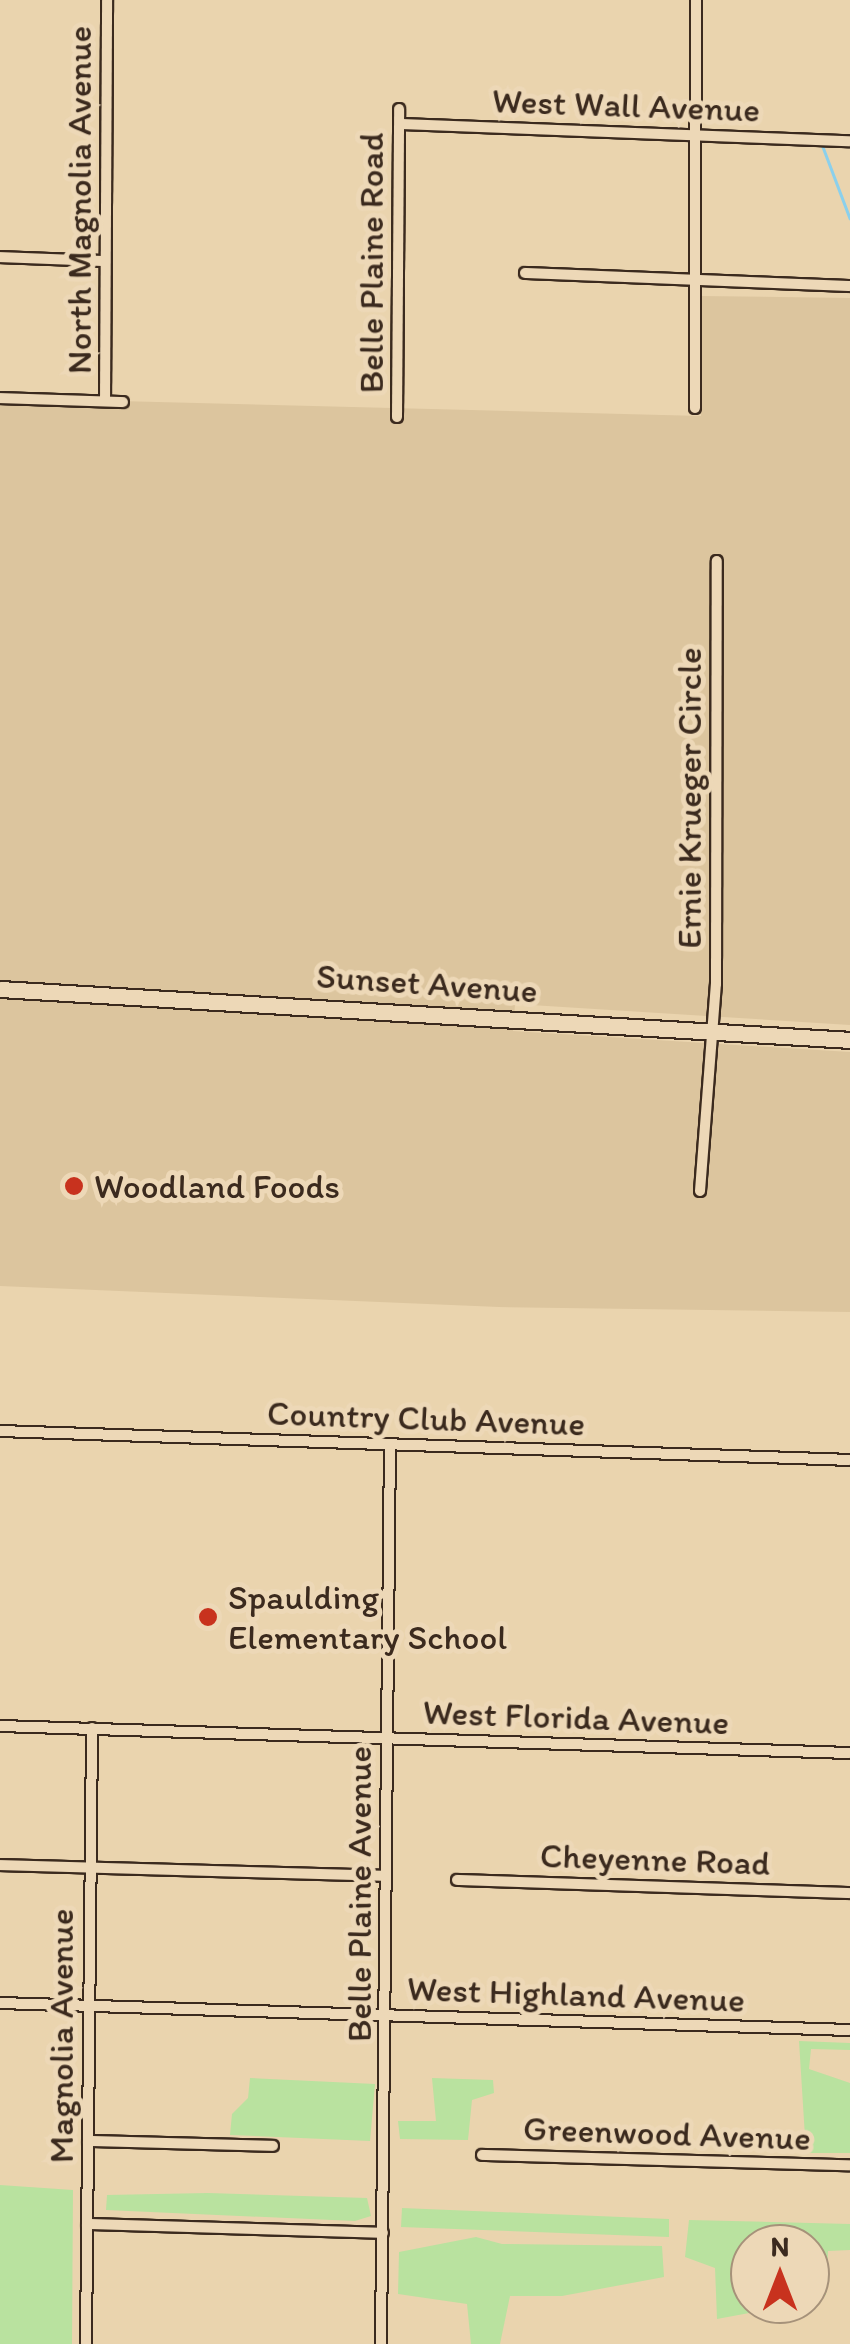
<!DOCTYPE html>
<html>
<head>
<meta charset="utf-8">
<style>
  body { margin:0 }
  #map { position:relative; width:850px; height:2344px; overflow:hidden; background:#ead4ae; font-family:Itim,sans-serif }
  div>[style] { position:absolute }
  .built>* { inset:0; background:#dcc59e }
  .green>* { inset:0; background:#b9e29f }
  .stream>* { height:2.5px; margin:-1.25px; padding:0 1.25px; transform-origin:1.25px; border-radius:1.25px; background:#8bd0ec }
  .roads { filter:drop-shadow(2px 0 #3b2a1e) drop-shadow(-2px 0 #3b2a1e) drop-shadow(0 2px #3b2a1e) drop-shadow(0 -2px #3b2a1e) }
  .street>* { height:10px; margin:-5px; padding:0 5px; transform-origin:5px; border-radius:5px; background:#edd8b7 }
  .secondary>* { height:15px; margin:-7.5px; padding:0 7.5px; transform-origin:7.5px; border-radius:7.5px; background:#edd8b7 }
  .dots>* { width:28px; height:28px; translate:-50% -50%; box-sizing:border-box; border:5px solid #edd8b7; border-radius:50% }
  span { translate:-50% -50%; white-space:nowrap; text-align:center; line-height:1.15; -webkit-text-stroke:10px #edd8b7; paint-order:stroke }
  .street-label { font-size:35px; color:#3b2a1e }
  .poi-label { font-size:35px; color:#3b2a1e }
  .left { translate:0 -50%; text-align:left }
  .north { position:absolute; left:730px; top:2224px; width:100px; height:100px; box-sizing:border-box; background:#edd8b7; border:2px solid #a6927a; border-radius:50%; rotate:0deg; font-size:28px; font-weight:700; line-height:40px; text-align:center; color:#3b2a1e }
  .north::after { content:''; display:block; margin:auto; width:35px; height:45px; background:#c8321e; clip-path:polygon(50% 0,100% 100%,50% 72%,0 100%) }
</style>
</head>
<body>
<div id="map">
  <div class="built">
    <i style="clip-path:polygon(700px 296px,850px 298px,850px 1025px,515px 1004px,513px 1031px,850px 1052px,850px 1312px,499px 1307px,0 1286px,0 398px,701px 416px)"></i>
  </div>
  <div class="green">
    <i style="clip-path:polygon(799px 2041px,850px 2043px,850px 2050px,811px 2049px,809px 2069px,850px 2083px,850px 2153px,806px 2153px)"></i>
    <i style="clip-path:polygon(250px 2078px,375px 2084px,370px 2141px,230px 2135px,232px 2114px,248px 2098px)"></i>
    <i style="clip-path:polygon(432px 2078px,493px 2080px,494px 2093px,472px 2100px,468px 2140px,400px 2139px,398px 2121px,436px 2121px)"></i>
    <i style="clip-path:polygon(0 2185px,73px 2190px,72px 2344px,0 2344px)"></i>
    <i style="clip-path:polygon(208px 2193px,367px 2198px,371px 2216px,355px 2221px,106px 2210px,107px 2195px)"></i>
    <i style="clip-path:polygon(402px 2208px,669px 2219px,669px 2237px,401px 2227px)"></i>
    <i style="clip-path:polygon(689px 2220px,850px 2224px,850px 2250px,828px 2251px,826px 2295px,810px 2300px,810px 2244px,750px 2244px,750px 2304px,798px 2304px,717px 2319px,715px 2268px,685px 2257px)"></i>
    <i style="clip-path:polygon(476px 2237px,502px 2244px,662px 2246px,664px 2277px,562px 2296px,510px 2296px,500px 2344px,471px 2344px,467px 2304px,398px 2294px,399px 2252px)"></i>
  </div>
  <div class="stream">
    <i style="left:823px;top:147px;width:76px;rotate:69.2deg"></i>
  </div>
  <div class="roads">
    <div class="street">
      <i style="left:400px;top:124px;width:450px;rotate:2.2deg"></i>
      <i style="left:0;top:257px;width:104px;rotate:2.2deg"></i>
      <i style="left:525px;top:273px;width:325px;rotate:2.3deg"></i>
      <i style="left:0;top:398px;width:123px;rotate:1.9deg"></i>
      <i style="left:105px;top:401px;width:401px;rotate:-89.7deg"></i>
      <i style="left:695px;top:408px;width:408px;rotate:-89.9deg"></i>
      <i style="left:397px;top:417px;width:308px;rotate:-89.6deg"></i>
      <i style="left:700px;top:1191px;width:208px;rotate:-85.6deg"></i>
      <i style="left:716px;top:984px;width:423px;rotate:-89.9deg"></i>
      <i style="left:0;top:1431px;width:850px;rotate:1.95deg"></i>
      <i style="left:0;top:1726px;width:850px;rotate:1.82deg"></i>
      <i style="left:0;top:1865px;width:386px;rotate:1.6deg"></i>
      <i style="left:457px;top:1880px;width:393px;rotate:1.9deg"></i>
      <i style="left:0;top:2003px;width:850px;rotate:1.82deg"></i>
      <i style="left:88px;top:2141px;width:185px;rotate:1.5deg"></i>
      <i style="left:482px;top:2155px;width:368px;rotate:1.6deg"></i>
      <i style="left:87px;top:2224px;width:296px;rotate:1.7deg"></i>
      <i style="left:86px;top:2344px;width:616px;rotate:-89.44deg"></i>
      <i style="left:381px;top:2344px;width:900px;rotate:-89.43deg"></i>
    </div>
    <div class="secondary">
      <i style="left:0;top:989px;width:852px;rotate:3.43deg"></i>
    </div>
  </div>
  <div class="dots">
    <i style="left:74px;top:1186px;background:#c8321e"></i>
    <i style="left:208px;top:1617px;background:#c8321e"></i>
  </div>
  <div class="street-label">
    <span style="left:626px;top:105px;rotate:2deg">West Wall Avenue</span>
    <span style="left:79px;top:200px;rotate:-90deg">North Magnolia Avenue</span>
    <span style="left:371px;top:263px;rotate:-90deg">Belle Plaine Road</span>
    <span style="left:689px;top:798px;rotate:-90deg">Ernie Krueger Circle</span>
    <span style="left:427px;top:983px;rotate:4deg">Sunset Avenue</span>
    <span style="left:426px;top:1418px;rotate:2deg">Country Club Avenue</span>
    <span style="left:576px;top:1717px;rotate:2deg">West Florida Avenue</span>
    <span style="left:655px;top:1859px;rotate:2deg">Cheyenne Road</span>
    <span style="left:359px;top:1894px;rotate:-90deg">Belle Plaine Avenue</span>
    <span style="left:576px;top:1994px;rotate:2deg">West Highland Avenue</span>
    <span style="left:61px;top:2036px;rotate:-90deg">Magnolia Avenue</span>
    <span style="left:667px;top:2133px;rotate:2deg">Greenwood Avenue</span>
  </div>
  <div class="poi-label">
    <span class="left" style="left:94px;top:1186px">Woodland Foods</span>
    <span class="left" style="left:228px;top:1617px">Spaulding<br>Elementary School</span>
  </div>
  <div class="north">N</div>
</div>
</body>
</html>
